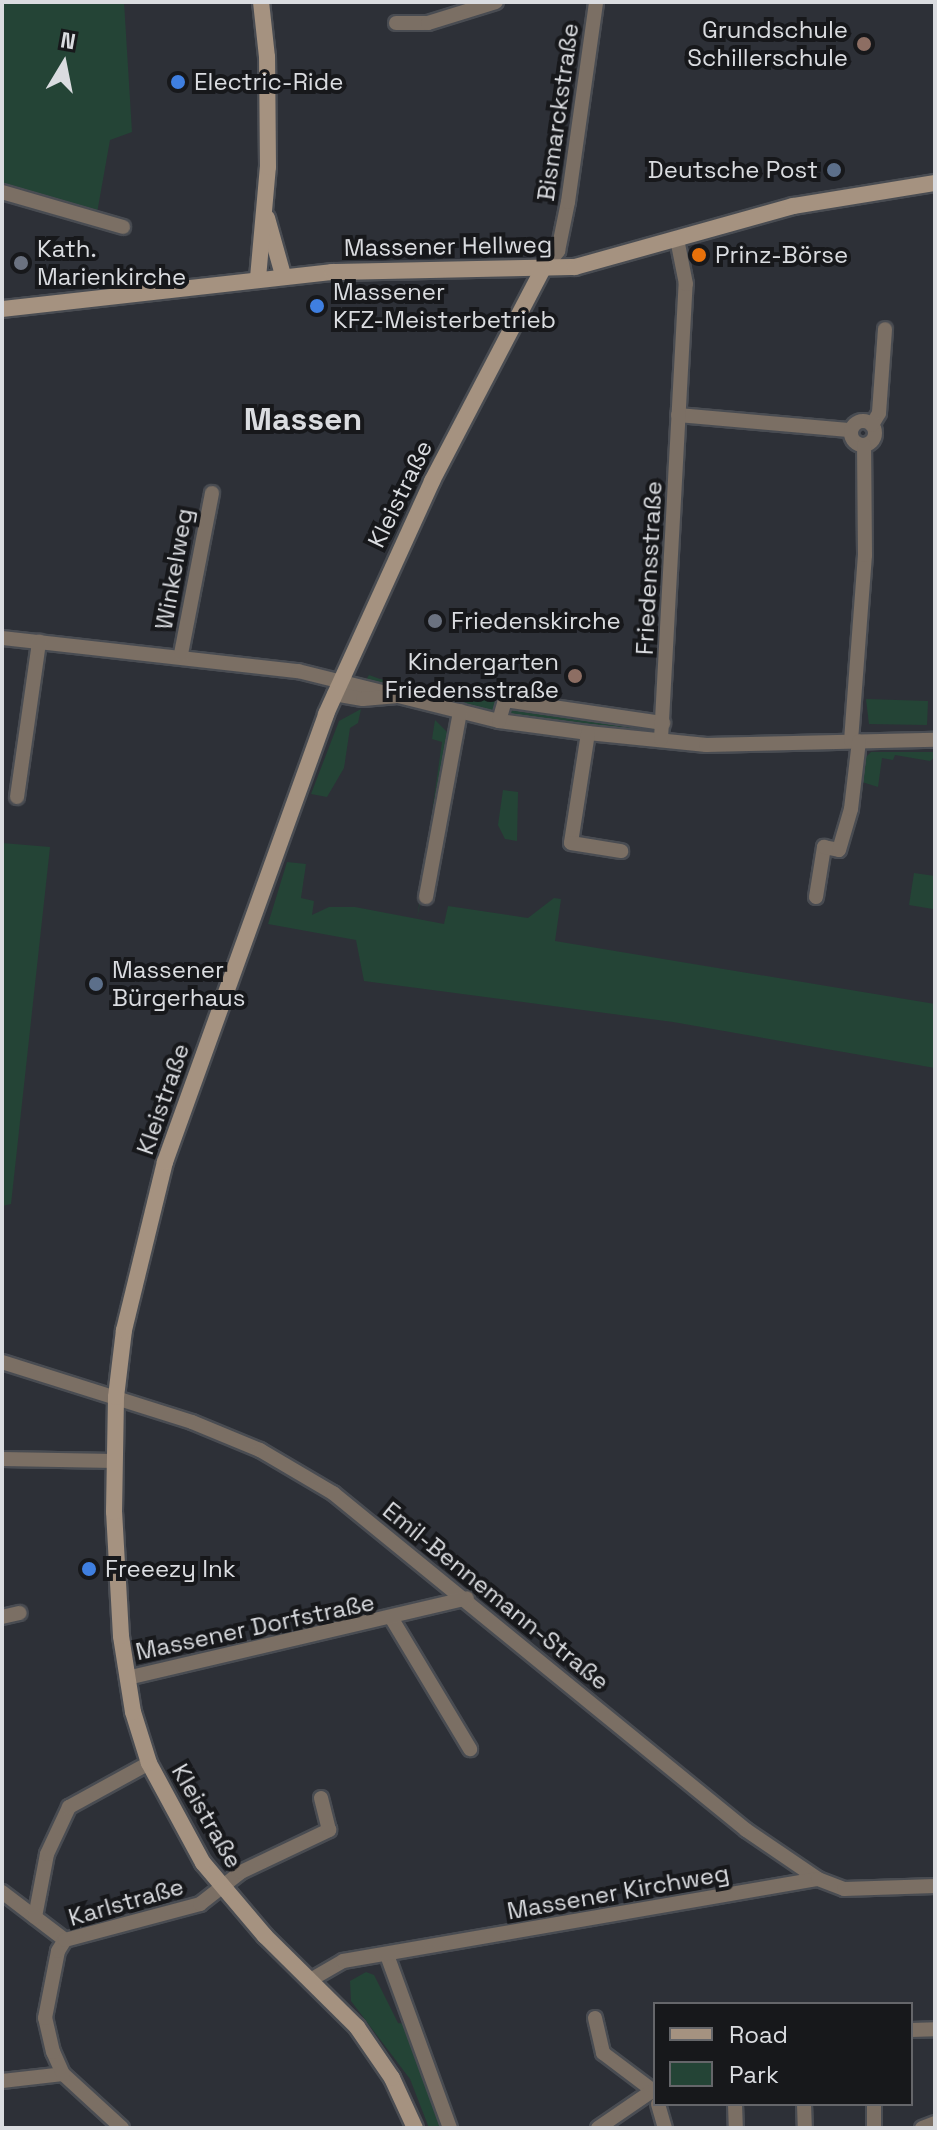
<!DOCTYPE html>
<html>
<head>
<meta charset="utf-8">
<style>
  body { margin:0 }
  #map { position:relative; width:937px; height:2130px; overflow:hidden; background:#2d3037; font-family:"Space Grotesk",sans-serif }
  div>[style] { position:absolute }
  .green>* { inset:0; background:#244436 }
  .roads { filter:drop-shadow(2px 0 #494c52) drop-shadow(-2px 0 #494c52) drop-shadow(0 2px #494c52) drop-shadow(0 -2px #494c52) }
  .street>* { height:14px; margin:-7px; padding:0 7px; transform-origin:7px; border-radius:7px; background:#7b6f64 }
  .street>.ring { margin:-7px; padding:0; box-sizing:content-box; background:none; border:14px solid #7b6f64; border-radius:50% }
  .secondary>* { height:16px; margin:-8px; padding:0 8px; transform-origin:8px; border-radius:8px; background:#a59280 }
  .dots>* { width:22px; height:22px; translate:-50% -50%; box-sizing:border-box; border:4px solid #17181b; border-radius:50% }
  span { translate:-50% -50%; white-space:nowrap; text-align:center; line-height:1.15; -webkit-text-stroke:8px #17181b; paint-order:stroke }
  .poi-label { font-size:24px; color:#dadce0 }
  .right { translate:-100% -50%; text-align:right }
  .left { translate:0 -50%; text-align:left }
  .street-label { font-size:24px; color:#dadce0 }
  .district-label { font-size:32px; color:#dadce0; font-weight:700 }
  .frame { position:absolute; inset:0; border:4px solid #dadce0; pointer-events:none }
  .legend { position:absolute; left:653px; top:2002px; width:260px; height:104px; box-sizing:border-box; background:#17181b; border:2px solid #65666a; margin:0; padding:10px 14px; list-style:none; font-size:24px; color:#dadce0 }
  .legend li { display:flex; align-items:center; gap:16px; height:40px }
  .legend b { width:40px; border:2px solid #65666a }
  .north { position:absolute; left:24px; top:24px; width:80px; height:80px; -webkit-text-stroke:6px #17181b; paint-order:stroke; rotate:10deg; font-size:22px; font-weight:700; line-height:32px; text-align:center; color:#dadce0 }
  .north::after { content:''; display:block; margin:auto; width:28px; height:36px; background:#dadce0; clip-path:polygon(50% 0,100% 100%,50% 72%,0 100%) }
</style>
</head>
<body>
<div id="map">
  <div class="green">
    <i style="clip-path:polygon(2px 2px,124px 2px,132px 132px,110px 140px,97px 213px,2px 185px)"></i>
    <i style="clip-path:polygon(369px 675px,380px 679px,498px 699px,495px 712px,366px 680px)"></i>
    <i style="clip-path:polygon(866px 699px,928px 701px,927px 725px,869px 724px)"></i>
    <i style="clip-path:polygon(511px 708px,646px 727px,647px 729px,590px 728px,510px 716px)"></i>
    <i style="clip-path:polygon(361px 709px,358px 723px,350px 728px,344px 768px,327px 797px,311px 794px,339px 721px)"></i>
    <i style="clip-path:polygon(435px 720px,451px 736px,417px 919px,442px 742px,432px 739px)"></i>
    <i style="clip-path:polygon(871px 752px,935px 752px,935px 757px,930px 761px,895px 755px,893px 760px,882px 758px,878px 787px,862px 782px,865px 758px)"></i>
    <i style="clip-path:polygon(503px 790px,518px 792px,517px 841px,505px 839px,498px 825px)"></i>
    <i style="clip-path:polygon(2px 843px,50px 847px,11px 1204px,2px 1206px)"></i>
    <i style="clip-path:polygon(287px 862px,306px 864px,301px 898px,314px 901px,312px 915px,329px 907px,355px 907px,444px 924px,448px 906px,528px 918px,554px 898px,561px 899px,555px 941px,935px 1004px,935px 1068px,673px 1022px,364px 981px,356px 940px,268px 924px)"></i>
    <i style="clip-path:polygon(914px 873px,935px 876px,933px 909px,909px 905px)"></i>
    <i style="clip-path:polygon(366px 1972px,374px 1975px,398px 2023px,406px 2024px,442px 2128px,429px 2128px,410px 2079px,351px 2001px,350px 1981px)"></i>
  </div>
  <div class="roads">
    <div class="street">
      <i style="left:396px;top:23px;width:32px"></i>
      <i style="left:428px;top:23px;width:71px;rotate:-17.2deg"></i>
      <i style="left:2px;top:192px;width:126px;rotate:16.1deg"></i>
      <i style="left:542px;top:271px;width:26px;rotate:-51deg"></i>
      <i style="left:558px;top:251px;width:50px;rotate:-78.5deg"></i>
      <i style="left:568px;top:202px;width:202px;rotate:-82deg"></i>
      <i style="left:678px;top:415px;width:174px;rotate:5deg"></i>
      <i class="ring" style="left:851px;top:421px;width:10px;height:10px"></i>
      <i style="left:872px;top:425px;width:14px;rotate:-60deg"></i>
      <i style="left:879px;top:413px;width:84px;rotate:-85.9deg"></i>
      <i style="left:2px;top:638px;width:298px;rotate:6.4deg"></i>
      <i style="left:298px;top:671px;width:207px;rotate:14deg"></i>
      <i style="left:499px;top:721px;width:90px;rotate:7.7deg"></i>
      <i style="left:588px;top:733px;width:119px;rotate:5.8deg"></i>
      <i style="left:706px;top:745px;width:229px;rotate:-1.3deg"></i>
      <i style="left:181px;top:654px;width:164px;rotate:-79.1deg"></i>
      <i style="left:334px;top:694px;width:29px;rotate:10deg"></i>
      <i style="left:363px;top:699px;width:32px;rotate:-5deg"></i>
      <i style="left:499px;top:721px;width:22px;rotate:-74deg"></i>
      <i style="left:505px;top:700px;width:160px;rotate:8.3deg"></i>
      <i style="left:588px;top:733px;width:111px;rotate:98.8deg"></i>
      <i style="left:571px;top:843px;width:51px;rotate:9.1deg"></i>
      <i style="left:661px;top:739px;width:456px;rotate:-86.9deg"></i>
      <i style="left:686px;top:284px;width:46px;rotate:-101.3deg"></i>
      <i style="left:851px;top:741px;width:187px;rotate:-85.7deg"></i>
      <i style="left:865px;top:555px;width:110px;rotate:-90.5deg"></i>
      <i style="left:17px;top:797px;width:157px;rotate:-81.9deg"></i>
      <i style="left:426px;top:897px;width:189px;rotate:-79.6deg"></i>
      <i style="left:816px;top:897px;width:51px;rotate:-80.9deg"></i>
      <i style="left:824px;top:847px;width:15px;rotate:11deg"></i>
      <i style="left:839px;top:850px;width:43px;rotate:-73.7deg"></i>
      <i style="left:851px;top:809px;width:68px;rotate:-83.3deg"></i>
      <i style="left:2px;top:1362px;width:199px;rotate:17.5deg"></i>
      <i style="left:192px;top:1422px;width:74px;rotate:22.4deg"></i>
      <i style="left:260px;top:1450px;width:85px;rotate:30.5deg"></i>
      <i style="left:333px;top:1493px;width:533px;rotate:39.21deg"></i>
      <i style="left:746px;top:1830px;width:87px;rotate:34.2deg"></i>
      <i style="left:2px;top:1459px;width:113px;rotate:1deg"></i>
      <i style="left:2px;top:1617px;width:18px;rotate:-13deg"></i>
      <i style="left:392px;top:1619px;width:152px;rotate:59deg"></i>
      <i style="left:127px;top:1678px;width:349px;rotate:-13.2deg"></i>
      <i style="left:2px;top:1892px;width:79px;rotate:37.3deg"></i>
      <i style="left:35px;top:1917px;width:64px;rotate:-79.2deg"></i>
      <i style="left:47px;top:1854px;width:52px;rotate:-64.9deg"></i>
      <i style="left:69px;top:1807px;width:91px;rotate:-28.8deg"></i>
      <i style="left:387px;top:1955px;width:184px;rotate:70deg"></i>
      <i style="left:312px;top:1979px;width:36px;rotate:-30deg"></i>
      <i style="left:343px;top:1961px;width:482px;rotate:-9.8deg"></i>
      <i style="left:818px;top:1879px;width:28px;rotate:21deg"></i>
      <i style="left:844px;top:1889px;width:91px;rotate:-1.9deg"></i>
      <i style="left:595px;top:2018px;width:36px;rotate:77deg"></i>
      <i style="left:603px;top:2053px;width:65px;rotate:36.9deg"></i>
      <i style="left:911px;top:2030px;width:24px;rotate:-2deg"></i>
      <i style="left:2px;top:2081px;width:61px;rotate:-6.5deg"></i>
      <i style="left:658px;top:2104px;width:25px;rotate:74deg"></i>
      <i style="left:735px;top:2104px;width:24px;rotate:88deg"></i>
      <i style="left:804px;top:2104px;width:24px;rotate:88deg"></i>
      <i style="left:874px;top:2104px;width:24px;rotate:90deg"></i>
      <i style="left:122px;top:2128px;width:80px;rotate:-137.5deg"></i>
      <i style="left:63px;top:2074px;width:24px;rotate:-114deg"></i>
      <i style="left:53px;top:2052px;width:35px;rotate:-103deg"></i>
      <i style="left:45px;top:2018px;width:68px;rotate:-79deg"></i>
      <i style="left:58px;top:1951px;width:13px;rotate:-58deg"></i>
      <i style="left:65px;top:1940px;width:140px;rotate:-14.9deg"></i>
      <i style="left:200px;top:1904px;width:52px;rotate:-38deg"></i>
      <i style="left:241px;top:1872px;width:98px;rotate:-25.5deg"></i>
      <i style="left:329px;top:1830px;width:33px;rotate:-104deg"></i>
      <i style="left:598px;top:2128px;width:69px;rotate:-34.4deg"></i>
      <i style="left:922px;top:2128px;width:14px;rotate:-21deg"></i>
    </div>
    <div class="secondary">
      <i style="left:267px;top:218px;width:59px;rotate:74.3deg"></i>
      <i style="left:258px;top:278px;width:111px;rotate:-84.9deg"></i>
      <i style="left:268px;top:167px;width:110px;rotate:-90.5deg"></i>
      <i style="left:267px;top:57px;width:55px;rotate:-96.2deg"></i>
      <i style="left:2px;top:309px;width:332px;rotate:-6.4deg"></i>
      <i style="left:332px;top:272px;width:243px;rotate:-1.2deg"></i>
      <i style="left:575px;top:267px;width:226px;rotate:-15.6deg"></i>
      <i style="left:793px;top:206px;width:144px;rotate:-9.2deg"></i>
      <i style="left:415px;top:2128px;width:55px;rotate:-114.7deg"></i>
      <i style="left:392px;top:2078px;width:62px;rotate:-124.5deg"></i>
      <i style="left:357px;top:2027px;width:129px;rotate:-135.3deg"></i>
      <i style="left:265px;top:1936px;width:96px;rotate:-130.3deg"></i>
      <i style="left:203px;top:1863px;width:114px;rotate:-118.4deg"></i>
      <i style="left:149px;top:1763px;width:53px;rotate:-107.4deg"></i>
      <i style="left:133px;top:1712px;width:77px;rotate:-99deg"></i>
      <i style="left:121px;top:1636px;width:124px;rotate:-93.2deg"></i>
      <i style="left:114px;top:1512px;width:115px;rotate:-89deg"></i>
      <i style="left:116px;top:1397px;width:67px;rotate:-83.2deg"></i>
      <i style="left:124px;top:1330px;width:173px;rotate:-76.3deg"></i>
      <i style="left:165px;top:1162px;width:476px;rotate:-70.2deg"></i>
      <i style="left:326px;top:714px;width:256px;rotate:-65.5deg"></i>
      <i style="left:432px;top:481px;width:237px;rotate:-62.4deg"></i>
    </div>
  </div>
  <div class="dots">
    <i style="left:864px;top:44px;background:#8d6e63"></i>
    <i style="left:178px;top:82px;background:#3f7fe0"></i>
    <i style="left:834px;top:170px;background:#5c6f8a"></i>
    <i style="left:699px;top:255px;background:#e8710a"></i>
    <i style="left:21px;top:263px;background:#6b7280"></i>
    <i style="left:317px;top:306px;background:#3f7fe0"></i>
    <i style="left:435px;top:621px;background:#6b7280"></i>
    <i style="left:575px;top:676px;background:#8d6e63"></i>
    <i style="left:96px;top:984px;background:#5c6f8a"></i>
    <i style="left:89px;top:1569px;background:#3f7fe0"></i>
  </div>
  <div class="poi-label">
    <span class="right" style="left:848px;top:44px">Grundschule<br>Schillerschule</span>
    <span class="left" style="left:194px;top:82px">Electric-Ride</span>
    <span class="right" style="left:818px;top:170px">Deutsche Post</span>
    <span class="left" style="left:37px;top:263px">Kath.<br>Marienkirche</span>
    <span class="left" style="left:715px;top:255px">Prinz-Börse</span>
    <span class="left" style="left:333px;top:306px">Massener<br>KFZ-Meisterbetrieb</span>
    <span class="left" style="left:451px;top:621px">Friedenskirche</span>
    <span class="right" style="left:559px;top:676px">Kindergarten<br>Friedensstraße</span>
    <span class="left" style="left:112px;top:984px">Massener<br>Bürgerhaus</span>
    <span class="left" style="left:105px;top:1569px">Freeezy Ink</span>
  </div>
  <div class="street-label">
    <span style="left:558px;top:112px;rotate:-82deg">Bismarckstraße</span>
    <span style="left:448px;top:246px;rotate:-1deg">Massener Hellweg</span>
    <span style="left:400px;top:494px;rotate:-64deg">Kleistraße</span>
    <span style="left:649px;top:568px;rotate:-87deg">Friedensstraße</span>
    <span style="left:174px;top:569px;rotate:-80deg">Winkelweg</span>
    <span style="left:163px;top:1099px;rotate:-71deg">Kleistraße</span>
    <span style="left:496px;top:1596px;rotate:39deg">Emil-Bennemann-Straße</span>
    <span style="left:255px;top:1627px;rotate:-12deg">Massener Dorfstraße</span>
    <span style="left:207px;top:1816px;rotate:60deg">Kleistraße</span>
    <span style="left:618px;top:1892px;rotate:-10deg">Massener Kirchweg</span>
    <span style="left:126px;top:1902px;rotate:-16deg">Karlstraße</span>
  </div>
  <div class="district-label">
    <span style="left:303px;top:419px">Massen</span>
  </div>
  <div class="frame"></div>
  <ul class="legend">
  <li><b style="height:10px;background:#a59280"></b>Road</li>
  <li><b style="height:22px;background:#244436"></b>Park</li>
  </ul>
  <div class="north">N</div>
</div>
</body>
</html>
